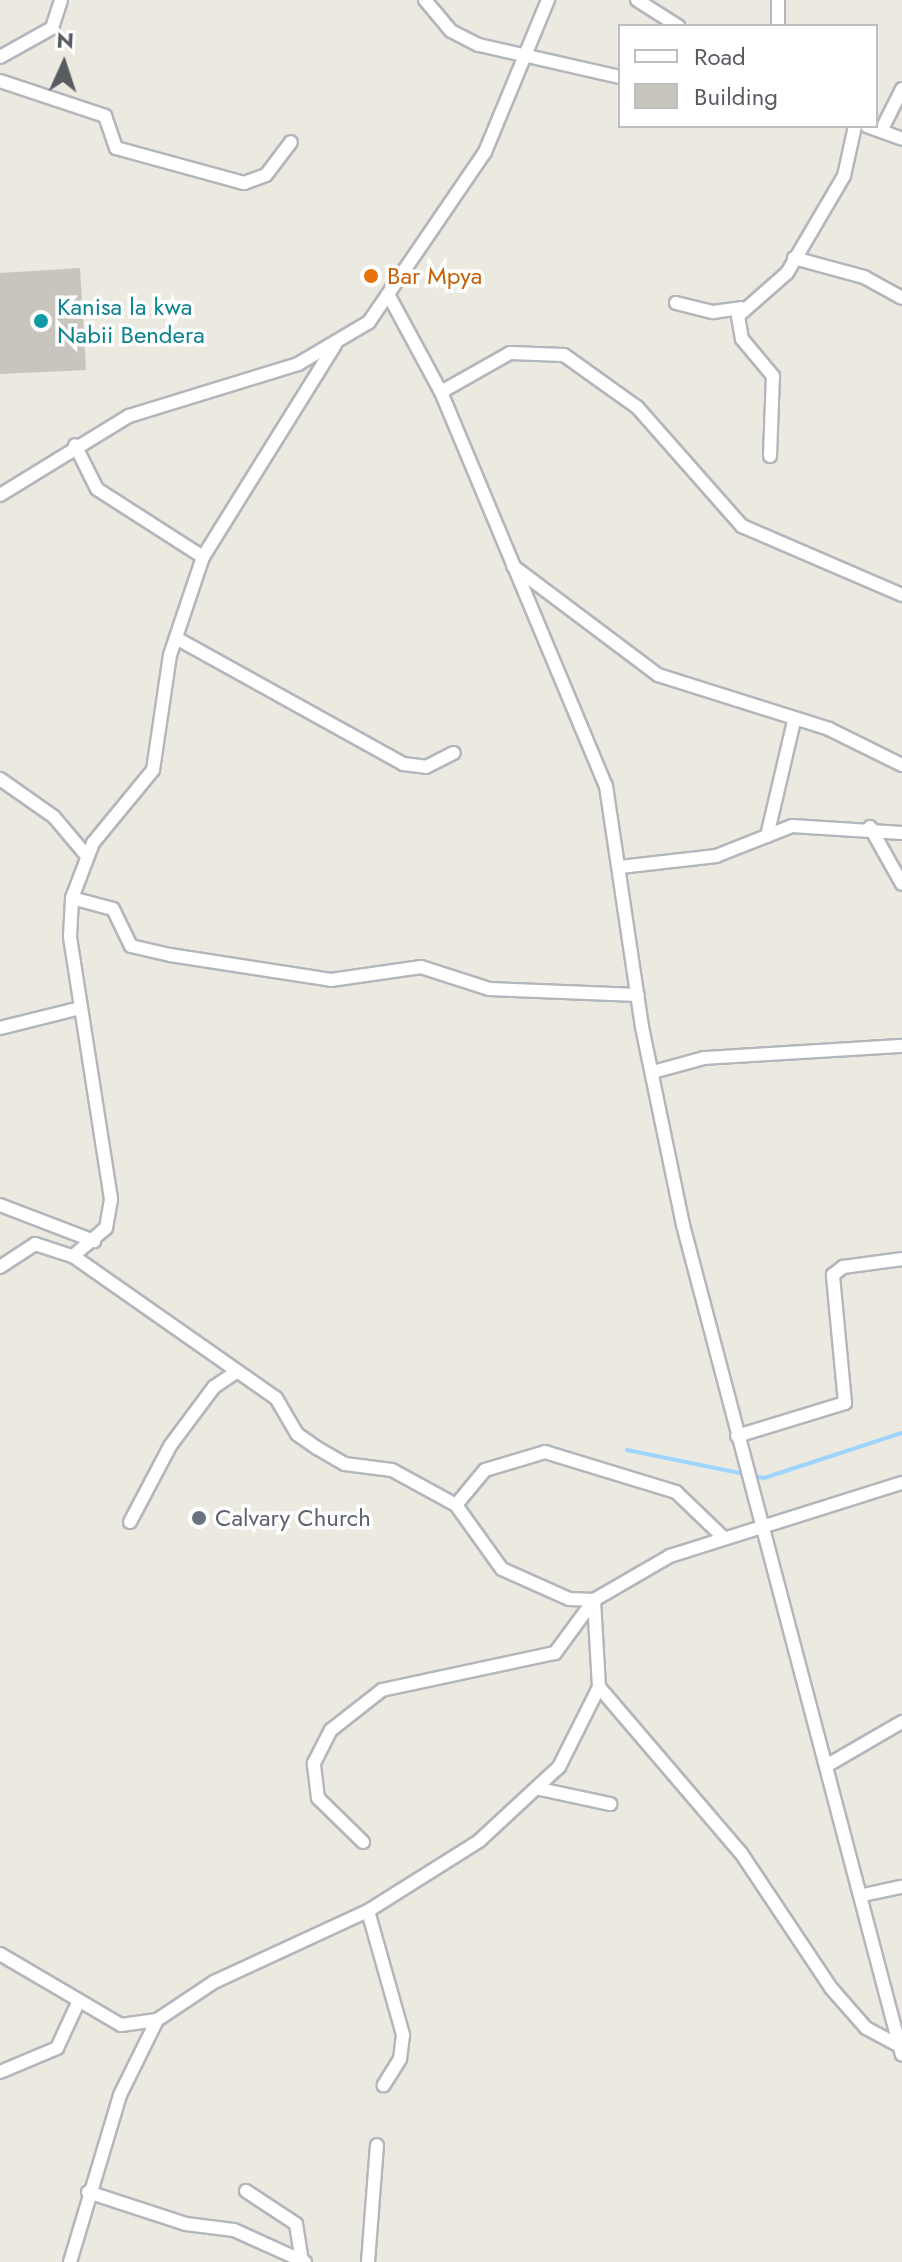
<!DOCTYPE html>
<html>
<head>
<meta charset="utf-8">
<style>
  body { margin:0 }
  #map { position:relative; width:902px; height:2262px; overflow:hidden; background:#ece9e0; font-family:Jost,sans-serif }
  div>[style] { position:absolute }
  .stream>* { height:4px; margin:-2px; padding:0 2px; transform-origin:2px; border-radius:2px; background:#9dd5fe }
  .building>* { inset:0; background:#c8c5bf }
  .roads { filter:drop-shadow(2px 0 #b3b6bb) drop-shadow(-2px 0 #b3b6bb) drop-shadow(0 2px #b3b6bb) drop-shadow(0 -2px #b3b6bb) }
  .street>* { height:12px; margin:-6px; padding:0 6px; transform-origin:6px; border-radius:6px; background:#fff }
  .dots>* { width:22px; height:22px; translate:-50% -50%; box-sizing:border-box; border:4px solid #fff; border-radius:50% }
  span { translate:-50% -50%; white-space:nowrap; text-align:center; line-height:1.15; -webkit-text-stroke:7px #fff; paint-order:stroke }
  .food-label { font-size:24px; color:#c56008 }
  .left { translate:0 -50%; text-align:left }
  .culture-label { font-size:24px; color:#0d838f }
  .worship-label { font-size:24px; color:#5b616d }
  .legend { position:absolute; left:618px; top:24px; width:260px; height:104px; box-sizing:border-box; background:#fff; border:2px solid #bcbec0; margin:0; padding:10px 14px; list-style:none; font-size:24px; color:#585c61 }
  .legend li { display:flex; align-items:center; gap:16px; height:40px }
  .legend b { width:40px; border:2px solid #bcbec0 }
  .north { position:absolute; left:24px; top:24px; width:80px; height:80px; -webkit-text-stroke:6px #fff; paint-order:stroke; rotate:3deg; font-size:22px; font-weight:700; line-height:32px; text-align:center; color:#585c61 }
  .north::after { content:''; display:block; margin:auto; width:28px; height:36px; background:#585c61; clip-path:polygon(50% 0,100% 100%,50% 72%,0 100%) }
</style>
</head>
<body>
<div id="map">
  <div class="stream">
    <i style="left:627px;top:1450px;width:140px;rotate:11.6deg"></i>
    <i style="left:764px;top:1478px;width:145px;rotate:-18.1deg"></i>
  </div>
  <div class="building">
    <i style="clip-path:polygon(80px 268px,86px 370px,0 374px,0 273px)"></i>
  </div>
  <div class="roads">
    <div class="street">
      <i style="left:425px;top:0;width:40px;rotate:50deg"></i>
      <i style="left:451px;top:31px;width:31px;rotate:27deg"></i>
      <i style="left:479px;top:45px;width:145px;rotate:12.8deg"></i>
      <i style="left:637px;top:0;width:49px;rotate:32.4deg"></i>
      <i style="left:778px;top:26px;width:26px;rotate:-90deg"></i>
      <i style="left:0;top:57px;width:60px;rotate:-29.1deg"></i>
      <i style="left:52px;top:28px;width:29px;rotate:-72deg"></i>
      <i style="left:0;top:81px;width:111px;rotate:18.4deg"></i>
      <i style="left:105px;top:116px;width:34px;rotate:71deg"></i>
      <i style="left:116px;top:148px;width:133px;rotate:15.3deg"></i>
      <i style="left:244px;top:183px;width:23px;rotate:-20deg"></i>
      <i style="left:266px;top:175px;width:41px;rotate:-52.9deg"></i>
      <i style="left:867px;top:126px;width:37px;rotate:20deg"></i>
      <i style="left:881px;top:131px;width:47px;rotate:-63.4deg"></i>
      <i style="left:794px;top:258px;width:73px;rotate:15.2deg"></i>
      <i style="left:864px;top:277px;width:43px;rotate:28.9deg"></i>
      <i style="left:389px;top:296px;width:109px;rotate:61.6deg"></i>
      <i style="left:441px;top:392px;width:427px;rotate:67.3deg"></i>
      <i style="left:606px;top:786px;width:244px;rotate:81.5deg"></i>
      <i style="left:642px;top:1027px;width:202px;rotate:78.3deg"></i>
      <i style="left:683px;top:1225px;width:858px;rotate:75.22deg"></i>
      <i style="left:676px;top:303px;width:38px;rotate:14deg"></i>
      <i style="left:713px;top:312px;width:28px;rotate:-8deg"></i>
      <i style="left:441px;top:392px;width:79px;rotate:-29.5deg"></i>
      <i style="left:510px;top:353px;width:54px;rotate:2.1deg"></i>
      <i style="left:564px;top:355px;width:90px;rotate:35.5deg"></i>
      <i style="left:637px;top:407px;width:159px;rotate:48.6deg"></i>
      <i style="left:742px;top:526px;width:174px;rotate:23.3deg"></i>
      <i style="left:770px;top:456px;width:80px;rotate:-87.9deg"></i>
      <i style="left:773px;top:376px;width:48px;rotate:-130deg"></i>
      <i style="left:742px;top:339px;width:23px;rotate:-100deg"></i>
      <i style="left:738px;top:316px;width:65px;rotate:-41.3deg"></i>
      <i style="left:787px;top:273px;width:113px;rotate:-59.6deg"></i>
      <i style="left:844px;top:176px;width:51px;rotate:-77.6deg"></i>
      <i style="left:0;top:495px;width:151px;rotate:-31.5deg"></i>
      <i style="left:129px;top:416px;width:177px;rotate:-17.1deg"></i>
      <i style="left:298px;top:364px;width:82px;rotate:-30.6deg"></i>
      <i style="left:369px;top:322px;width:206px;rotate:-55.7deg"></i>
      <i style="left:485px;top:152px;width:165px;rotate:-67.5deg"></i>
      <i style="left:203px;top:557px;width:250px;rotate:-58.1deg"></i>
      <i style="left:513px;top:566px;width:181px;rotate:36.9deg"></i>
      <i style="left:658px;top:675px;width:179px;rotate:17.5deg"></i>
      <i style="left:829px;top:729px;width:81px;rotate:26.3deg"></i>
      <i style="left:176px;top:638px;width:260px;rotate:29deg"></i>
      <i style="left:403px;top:764px;width:23px;rotate:7deg"></i>
      <i style="left:426px;top:767px;width:31px;rotate:-27deg"></i>
      <i style="left:0;top:779px;width:66px;rotate:35.1deg"></i>
      <i style="left:54px;top:817px;width:50px;rotate:49.9deg"></i>
      <i style="left:870px;top:827px;width:65px;rotate:60.7deg"></i>
      <i style="left:767px;top:836px;width:118px;rotate:-76.8deg"></i>
      <i style="left:620px;top:867px;width:97px;rotate:-6.5deg"></i>
      <i style="left:716px;top:856px;width:82px;rotate:-21.5deg"></i>
      <i style="left:792px;top:826px;width:110px;rotate:3.6deg"></i>
      <i style="left:72px;top:898px;width:42px;rotate:15deg"></i>
      <i style="left:113px;top:909px;width:41px;rotate:64.1deg"></i>
      <i style="left:131px;top:946px;width:40px;rotate:13deg"></i>
      <i style="left:170px;top:955px;width:163px;rotate:8.8deg"></i>
      <i style="left:331px;top:980px;width:91px;rotate:-8.2deg"></i>
      <i style="left:421px;top:967px;width:71px;rotate:17.9deg"></i>
      <i style="left:489px;top:989px;width:149px;rotate:2.3deg"></i>
      <i style="left:0;top:1028px;width:82px;rotate:-14deg"></i>
      <i style="left:653px;top:1072px;width:53px;rotate:-15.4deg"></i>
      <i style="left:704px;top:1058px;width:198px;rotate:-3.5deg"></i>
      <i style="left:0;top:1205px;width:101px;rotate:21deg"></i>
      <i style="left:73px;top:1256px;width:248px;rotate:35deg"></i>
      <i style="left:276px;top:1398px;width:42px;rotate:59.7deg"></i>
      <i style="left:297px;top:1434px;width:24px;rotate:35deg"></i>
      <i style="left:317px;top:1448px;width:32px;rotate:30deg"></i>
      <i style="left:345px;top:1464px;width:47px;rotate:7.3deg"></i>
      <i style="left:392px;top:1470px;width:73px;rotate:28.7deg"></i>
      <i style="left:456px;top:1505px;width:79px;rotate:54.3deg"></i>
      <i style="left:502px;top:1569px;width:73px;rotate:24.1deg"></i>
      <i style="left:569px;top:1599px;width:25px;rotate:2deg"></i>
      <i style="left:0;top:1267px;width:42px;rotate:-33.3deg"></i>
      <i style="left:35px;top:1244px;width:40px;rotate:18deg"></i>
      <i style="left:73px;top:1256px;width:43px;rotate:-40.3deg"></i>
      <i style="left:106px;top:1228px;width:29px;rotate:-80deg"></i>
      <i style="left:111px;top:1199px;width:265px;rotate:-98.9deg"></i>
      <i style="left:70px;top:937px;width:39px;rotate:-87deg"></i>
      <i style="left:72px;top:898px;width:59px;rotate:-69.1deg"></i>
      <i style="left:93px;top:843px;width:94px;rotate:-50.6deg"></i>
      <i style="left:153px;top:770px;width:116px;rotate:-81.6deg"></i>
      <i style="left:170px;top:655px;width:103px;rotate:-71.4deg"></i>
      <i style="left:203px;top:557px;width:126px;rotate:-147.3deg"></i>
      <i style="left:97px;top:489px;width:49px;rotate:-116.6deg"></i>
      <i style="left:737px;top:1436px;width:113px;rotate:-17deg"></i>
      <i style="left:845px;top:1403px;width:129px;rotate:-95.4deg"></i>
      <i style="left:833px;top:1275px;width:13px;rotate:-39deg"></i>
      <i style="left:843px;top:1267px;width:60px;rotate:-7.7deg"></i>
      <i style="left:456px;top:1505px;width:45px;rotate:-50.4deg"></i>
      <i style="left:485px;top:1470px;width:63px;rotate:-16.7deg"></i>
      <i style="left:545px;top:1452px;width:137px;rotate:17deg"></i>
      <i style="left:676px;top:1492px;width:65px;rotate:43.8deg"></i>
      <i style="left:130px;top:1522px;width:86px;rotate:-62.2deg"></i>
      <i style="left:170px;top:1446px;width:74px;rotate:-53.3deg"></i>
      <i style="left:214px;top:1387px;width:25px;rotate:-34deg"></i>
      <i style="left:599px;top:1687px;width:218px;rotate:49.5deg"></i>
      <i style="left:741px;top:1853px;width:162px;rotate:56.3deg"></i>
      <i style="left:831px;top:1988px;width:53px;rotate:48.8deg"></i>
      <i style="left:866px;top:2028px;width:34px;rotate:28deg"></i>
      <i style="left:826px;top:1766px;width:88px;rotate:-30.1deg"></i>
      <i style="left:540px;top:1789px;width:72px;rotate:12.1deg"></i>
      <i style="left:363px;top:1842px;width:63px;rotate:-135.6deg"></i>
      <i style="left:318px;top:1798px;width:35px;rotate:-97deg"></i>
      <i style="left:314px;top:1763px;width:37px;rotate:-63deg"></i>
      <i style="left:331px;top:1730px;width:65px;rotate:-38.1deg"></i>
      <i style="left:382px;top:1690px;width:177px;rotate:-12.1deg"></i>
      <i style="left:555px;top:1653px;width:66px;rotate:-53.7deg"></i>
      <i style="left:863px;top:1895px;width:40px;rotate:-12deg"></i>
      <i style="left:368px;top:1911px;width:129px;rotate:74.2deg"></i>
      <i style="left:403px;top:2035px;width:24px;rotate:97deg"></i>
      <i style="left:400px;top:2059px;width:31px;rotate:122deg"></i>
      <i style="left:0;top:1954px;width:140px;rotate:30.4deg"></i>
      <i style="left:121px;top:2025px;width:36px;rotate:-8deg"></i>
      <i style="left:157px;top:2020px;width:69px;rotate:-33.7deg"></i>
      <i style="left:214px;top:1982px;width:170px;rotate:-24.8deg"></i>
      <i style="left:368px;top:1911px;width:131px;rotate:-32.2deg"></i>
      <i style="left:479px;top:1841px;width:109px;rotate:-42.8deg"></i>
      <i style="left:559px;top:1767px;width:89px;rotate:-63.4deg"></i>
      <i style="left:599px;top:1687px;width:87px;rotate:-93.3deg"></i>
      <i style="left:594px;top:1600px;width:88px;rotate:-30.1deg"></i>
      <i style="left:670px;top:1556px;width:243px;rotate:-17.5deg"></i>
      <i style="left:0;top:2072px;width:62px;rotate:-22.8deg"></i>
      <i style="left:57px;top:2048px;width:47px;rotate:-65.1deg"></i>
      <i style="left:246px;top:2191px;width:60px;rotate:33.4deg"></i>
      <i style="left:296px;top:2224px;width:36px;rotate:81deg"></i>
      <i style="left:88px;top:2192px;width:103px;rotate:18.1deg"></i>
      <i style="left:186px;top:2224px;width:48px;rotate:7.1deg"></i>
      <i style="left:234px;top:2230px;width:78px;rotate:24.3deg"></i>
      <i style="left:70px;top:2262px;width:174px;rotate:-73.3deg"></i>
      <i style="left:120px;top:2095px;width:84px;rotate:-63.7deg"></i>
      <i style="left:368px;top:2262px;width:117px;rotate:-85.6deg"></i>
    </div>
  </div>
  <div class="dots">
    <i style="left:371px;top:276px;background:#e8710a"></i>
    <i style="left:41px;top:321px;background:#0f9aa8"></i>
    <i style="left:199px;top:1518px;background:#6b7280"></i>
  </div>
  <div class="food-label">
    <span class="left" style="left:387px;top:276px">Bar Mpya</span>
  </div>
  <div class="culture-label">
    <span class="left" style="left:57px;top:321px">Kanisa la kwa<br>Nabii Bendera</span>
  </div>
  <div class="worship-label">
    <span class="left" style="left:215px;top:1518px">Calvary Church</span>
  </div>
  <ul class="legend">
  <li><b style="height:10px;background:#fff"></b>Road</li>
  <li><b style="height:22px;background:#c8c5bf"></b>Building</li>
  </ul>
  <div class="north">N</div>
</div>
</body>
</html>
